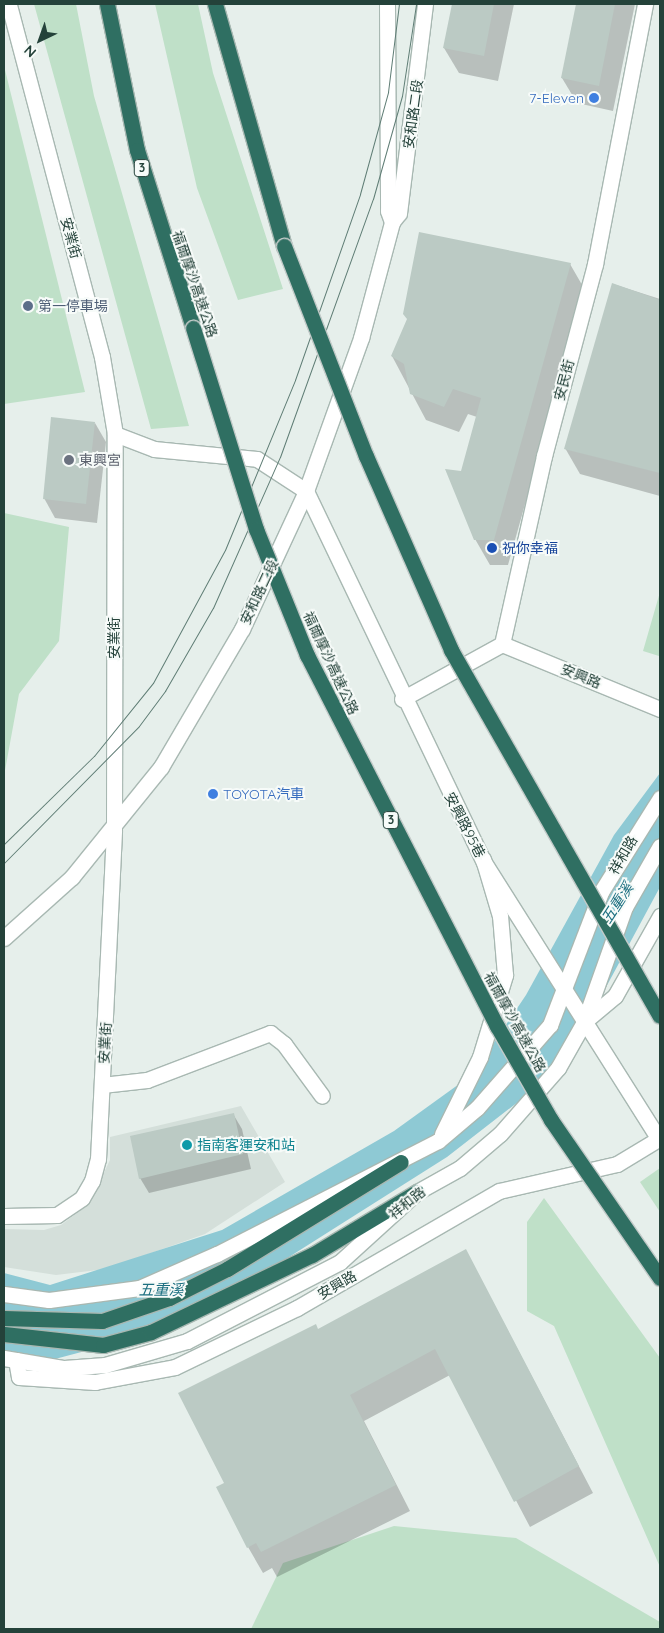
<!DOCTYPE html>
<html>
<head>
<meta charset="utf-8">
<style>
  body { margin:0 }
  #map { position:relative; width:664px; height:1633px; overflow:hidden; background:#e6efeb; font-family:Quicksand,"Noto Sans TC",sans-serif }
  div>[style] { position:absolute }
  .built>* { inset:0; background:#d4dfda }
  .green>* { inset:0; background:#bfe0c8 }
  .water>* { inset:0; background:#8ec9d4 }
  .shadow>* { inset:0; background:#0003 }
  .building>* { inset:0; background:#bbcac4 }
  .roads { filter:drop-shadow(1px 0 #a8b8b2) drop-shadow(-1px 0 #a8b8b2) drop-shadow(0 1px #a8b8b2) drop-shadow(0 -1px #a8b8b2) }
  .street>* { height:15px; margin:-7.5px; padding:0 7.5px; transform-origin:7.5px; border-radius:7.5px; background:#fff }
  .secondary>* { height:15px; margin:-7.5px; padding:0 7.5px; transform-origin:7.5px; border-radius:7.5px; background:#fff }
  .highway>* { height:15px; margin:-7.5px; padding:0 7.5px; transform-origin:7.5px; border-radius:7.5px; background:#2f6f62 }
  .tram>* { height:1px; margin:-0.5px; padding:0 0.5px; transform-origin:0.5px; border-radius:0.5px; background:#5f7d75 }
  .bridges { filter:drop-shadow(1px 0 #c2cac8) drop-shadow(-1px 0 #c2cac8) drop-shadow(0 1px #c2cac8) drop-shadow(0 -1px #c2cac8) }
  .highway-bridge>* { height:15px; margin:-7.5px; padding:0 7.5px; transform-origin:7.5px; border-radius:7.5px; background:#2f6f62 }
  .dots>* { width:14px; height:14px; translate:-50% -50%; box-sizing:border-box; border:2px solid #f7fbf9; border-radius:50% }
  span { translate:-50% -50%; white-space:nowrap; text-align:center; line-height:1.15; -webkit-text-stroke:4px #f7fbf9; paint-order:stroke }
  .shield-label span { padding:1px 4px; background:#f7fbf9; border:1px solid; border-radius:4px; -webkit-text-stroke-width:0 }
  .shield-label { font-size:12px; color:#24423a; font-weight:700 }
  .shop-label { font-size:14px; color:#366cbe }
  .right { translate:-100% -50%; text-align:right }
  .left { translate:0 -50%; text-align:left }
  .street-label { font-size:14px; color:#24423a }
  .service-label { font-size:14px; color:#4e5e75 }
  .worship-label { font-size:14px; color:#5b616d }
  .transit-label { font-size:14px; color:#164399 }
  .culture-label { font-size:14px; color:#0d838f }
  .water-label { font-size:15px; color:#1c6f80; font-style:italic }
  .frame { position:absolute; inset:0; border:5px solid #24423a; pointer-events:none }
  .north { position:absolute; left:15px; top:15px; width:50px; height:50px; -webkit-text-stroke:4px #f7fbf9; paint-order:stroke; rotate:222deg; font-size:14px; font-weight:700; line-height:20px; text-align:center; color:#24423a }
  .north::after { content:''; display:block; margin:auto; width:18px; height:22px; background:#24423a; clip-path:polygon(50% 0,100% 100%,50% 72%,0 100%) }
</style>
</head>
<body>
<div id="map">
  <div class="built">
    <i style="clip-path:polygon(241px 1106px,285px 1182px,205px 1234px,106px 1269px,56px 1275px,4px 1267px,4px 1229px,44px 1230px,61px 1225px,89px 1204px,110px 1160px,110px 1137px)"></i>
  </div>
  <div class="green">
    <i style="clip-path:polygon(34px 4px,76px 4px,94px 96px,189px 426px,151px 429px)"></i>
    <i style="clip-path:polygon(155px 4px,198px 4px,213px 73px,283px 289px,238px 300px,197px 188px)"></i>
    <i style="clip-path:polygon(4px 66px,85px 392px,4px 404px)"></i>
    <i style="clip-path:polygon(4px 513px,69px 527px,59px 641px,19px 694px,4px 776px)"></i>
    <i style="clip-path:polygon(660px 592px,660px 676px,659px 656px,643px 651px)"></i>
    <i style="clip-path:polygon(660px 1168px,660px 1212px,640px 1182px)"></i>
    <i style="clip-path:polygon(544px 1198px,660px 1358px,660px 1567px,554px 1326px,527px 1311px,527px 1222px)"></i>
    <i style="clip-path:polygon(394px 1526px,516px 1538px,660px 1622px,660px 1629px,251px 1629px,283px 1563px)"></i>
  </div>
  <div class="water">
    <i style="clip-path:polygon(660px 773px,660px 887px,563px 1067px,447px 1157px,180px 1326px,36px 1364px,4px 1359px,4px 1273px,50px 1285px,222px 1230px,394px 1131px,473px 1074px,526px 995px,614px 835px)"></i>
  </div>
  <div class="shadow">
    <i style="clip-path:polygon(453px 4px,514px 4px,498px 81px,459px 73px,444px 48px)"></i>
    <i style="clip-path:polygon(577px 4px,635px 4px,613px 111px,577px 103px,562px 78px)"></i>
    <i style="clip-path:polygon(570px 264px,585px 290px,508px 565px,490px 565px,475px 539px,462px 472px,477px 417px,468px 414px,459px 432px,426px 420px,392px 356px)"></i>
    <i style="clip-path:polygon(613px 284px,660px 299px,660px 496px,580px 474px,565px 448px)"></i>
    <i style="clip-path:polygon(95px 423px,106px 442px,97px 523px,55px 518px,44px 498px)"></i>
    <i style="clip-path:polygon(233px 1114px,242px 1129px,251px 1169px,149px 1193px,140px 1178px)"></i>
    <i style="clip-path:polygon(466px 1251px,593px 1493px,530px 1527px,450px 1375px,364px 1421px,410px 1511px,277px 1577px,272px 1568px,263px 1573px,248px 1547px,226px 1483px,318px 1330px)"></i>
  </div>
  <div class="building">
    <i style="clip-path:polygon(452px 4px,494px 4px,484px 56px,443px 48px)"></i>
    <i style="clip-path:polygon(576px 4px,615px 4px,599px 86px,561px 78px)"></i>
    <i style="clip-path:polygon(419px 232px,571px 263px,494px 540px,474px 540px,445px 469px,461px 471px,481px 398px,453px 389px,444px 407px,410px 394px,404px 364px,391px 356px,407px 319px,403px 314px)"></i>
    <i style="clip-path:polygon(612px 283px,660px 300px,660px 473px,564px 449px)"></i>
    <i style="clip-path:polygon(51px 417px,95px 422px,86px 504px,43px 499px)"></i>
    <i style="clip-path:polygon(234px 1113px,243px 1154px,139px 1179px,130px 1136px)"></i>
    <i style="clip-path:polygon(466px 1249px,579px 1466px,514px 1502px,435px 1349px,350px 1395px,396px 1485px,261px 1552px,256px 1543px,247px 1548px,216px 1487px,224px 1483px,178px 1393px,316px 1324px,318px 1329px)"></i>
  </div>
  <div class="roads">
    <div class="street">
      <i style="left:115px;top:434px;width:42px;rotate:21deg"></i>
      <i style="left:154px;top:449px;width:103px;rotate:5.5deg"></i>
      <i style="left:257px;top:459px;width:59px;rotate:33.1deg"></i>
      <i style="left:306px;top:491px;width:414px;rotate:64.4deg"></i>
      <i style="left:485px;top:864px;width:325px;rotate:57.7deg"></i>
      <i style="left:502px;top:644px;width:171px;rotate:22.4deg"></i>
      <i style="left:402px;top:699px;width:114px;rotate:-28.8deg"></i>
      <i style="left:502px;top:644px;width:193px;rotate:-77.4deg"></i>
      <i style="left:544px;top:456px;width:199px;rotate:-75.1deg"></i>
      <i style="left:595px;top:264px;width:265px;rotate:-79.1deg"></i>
      <i style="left:102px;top:1085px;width:45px;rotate:-6.3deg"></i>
      <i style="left:147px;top:1080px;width:132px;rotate:-20.9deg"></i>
      <i style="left:270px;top:1033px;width:18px;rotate:38deg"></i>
      <i style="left:284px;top:1044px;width:64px;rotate:53.8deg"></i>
      <i style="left:4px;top:1216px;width:53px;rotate:-1.1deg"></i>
      <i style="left:57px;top:1215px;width:30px;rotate:-34deg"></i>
      <i style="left:82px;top:1198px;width:20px;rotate:-60deg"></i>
      <i style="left:92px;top:1181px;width:23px;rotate:-75deg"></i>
      <i style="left:98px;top:1159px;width:329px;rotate:-87.2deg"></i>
      <i style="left:114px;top:830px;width:396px;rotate:-89.9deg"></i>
      <i style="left:115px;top:434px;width:78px;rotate:-99.6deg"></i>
      <i style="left:102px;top:357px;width:365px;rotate:-104.8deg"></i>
      <i style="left:16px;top:1360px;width:17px;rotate:80deg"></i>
      <i style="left:19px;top:1377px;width:76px;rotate:3.8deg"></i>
      <i style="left:95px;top:1382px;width:81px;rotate:-10.6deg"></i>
      <i style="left:175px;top:1367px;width:136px;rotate:-25.8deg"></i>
      <i style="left:297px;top:1308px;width:233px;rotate:-30.1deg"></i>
      <i style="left:499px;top:1191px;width:121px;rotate:-12.9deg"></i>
      <i style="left:617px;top:1164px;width:50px;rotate:-31.2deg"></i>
    </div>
    <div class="secondary">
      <i style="left:387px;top:4px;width:207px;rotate:89.7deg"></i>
      <i style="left:388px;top:211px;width:12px;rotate:70deg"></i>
      <i style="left:4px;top:938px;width:91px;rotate:-41.9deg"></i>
      <i style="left:72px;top:877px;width:141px;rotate:-51deg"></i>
      <i style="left:161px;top:767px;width:160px;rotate:-59.6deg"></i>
      <i style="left:242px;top:629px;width:152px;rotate:-65.1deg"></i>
      <i style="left:306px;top:491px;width:163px;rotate:-70.2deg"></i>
      <i style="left:361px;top:338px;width:120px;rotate:-75deg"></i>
      <i style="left:392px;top:222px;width:11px;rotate:-52deg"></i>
      <i style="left:399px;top:213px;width:211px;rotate:-82.9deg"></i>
      <i style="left:585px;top:1021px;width:39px;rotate:-40deg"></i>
      <i style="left:615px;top:996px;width:92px;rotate:-60.6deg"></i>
      <i style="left:442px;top:1134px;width:86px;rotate:-63.7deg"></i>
      <i style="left:480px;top:1057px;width:86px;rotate:-73deg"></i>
      <i style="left:505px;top:975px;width:59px;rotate:-94.8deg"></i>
      <i style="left:500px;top:916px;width:59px;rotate:-106.6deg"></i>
      <i style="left:4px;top:1294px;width:45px;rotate:7.6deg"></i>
      <i style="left:49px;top:1300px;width:91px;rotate:-7.6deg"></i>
      <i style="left:139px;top:1288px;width:85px;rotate:-23.6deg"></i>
      <i style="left:217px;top:1254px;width:248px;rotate:-27.1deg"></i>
      <i style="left:438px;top:1141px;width:51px;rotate:-40.2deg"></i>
      <i style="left:477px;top:1108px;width:111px;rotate:-48.7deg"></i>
      <i style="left:550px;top:1025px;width:142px;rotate:-69deg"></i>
      <i style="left:601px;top:892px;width:111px;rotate:-57.9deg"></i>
      <i style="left:4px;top:1358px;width:61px;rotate:9.5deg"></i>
      <i style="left:64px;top:1368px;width:41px;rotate:-4.2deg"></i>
      <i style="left:105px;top:1365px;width:85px;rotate:-16.3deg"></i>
      <i style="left:187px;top:1341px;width:172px;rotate:-27.3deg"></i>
      <i style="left:340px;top:1262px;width:104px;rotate:-42.3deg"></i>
      <i style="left:417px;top:1192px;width:49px;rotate:-29.2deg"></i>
      <i style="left:460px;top:1168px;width:52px;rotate:-40.4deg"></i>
      <i style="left:500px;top:1134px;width:88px;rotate:-48.7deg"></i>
      <i style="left:558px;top:1068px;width:53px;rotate:-60.5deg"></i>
      <i style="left:584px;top:1022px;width:122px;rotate:-70.4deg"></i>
      <i style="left:625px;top:907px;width:70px;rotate:-60.2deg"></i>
    </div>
    <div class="highway">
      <i style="left:107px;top:4px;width:149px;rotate:78.4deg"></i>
      <i style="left:137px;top:150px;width:187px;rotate:72.5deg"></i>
      <i style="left:215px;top:4px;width:252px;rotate:74.1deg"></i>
      <i style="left:4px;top:1318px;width:98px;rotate:1.8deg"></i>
      <i style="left:102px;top:1321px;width:71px;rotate:-18.9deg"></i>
      <i style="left:169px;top:1298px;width:65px;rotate:-26.6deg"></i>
      <i style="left:227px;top:1269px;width:204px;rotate:-31.6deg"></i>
      <i style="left:4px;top:1334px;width:100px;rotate:6.3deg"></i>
      <i style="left:103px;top:1345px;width:50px;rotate:-15.2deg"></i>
      <i style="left:151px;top:1332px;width:178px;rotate:-25.6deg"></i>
      <i style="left:312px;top:1255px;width:122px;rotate:-31deg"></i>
    </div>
  </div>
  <div class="tram">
    <i style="left:4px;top:844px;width:126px;rotate:-44.4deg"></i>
    <i style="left:94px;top:756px;width:94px;rotate:-51.1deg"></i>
    <i style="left:153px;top:683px;width:151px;rotate:-61.6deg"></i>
    <i style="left:225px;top:550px;width:184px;rotate:-67.6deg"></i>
    <i style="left:295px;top:380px;width:197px;rotate:-70.7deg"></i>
    <i style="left:360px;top:194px;width:106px;rotate:-74.6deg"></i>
    <i style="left:388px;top:92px;width:89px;rotate:-82.9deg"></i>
    <i style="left:4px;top:863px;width:192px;rotate:-45.4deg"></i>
    <i style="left:139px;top:726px;width:44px;rotate:-53.4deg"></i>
    <i style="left:165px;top:691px;width:96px;rotate:-60deg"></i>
    <i style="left:213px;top:608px;width:165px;rotate:-66.1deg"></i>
    <i style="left:280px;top:457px;width:274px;rotate:-70.2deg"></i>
    <i style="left:373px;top:199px;width:107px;rotate:-74.3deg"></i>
    <i style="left:402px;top:96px;width:93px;rotate:-81.3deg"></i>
  </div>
  <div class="bridges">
    <div class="highway-bridge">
      <i style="left:284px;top:246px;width:225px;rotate:68.7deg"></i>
      <i style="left:366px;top:456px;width:212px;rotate:66.3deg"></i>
      <i style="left:451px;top:650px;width:421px;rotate:60.3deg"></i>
      <i style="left:193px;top:328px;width:211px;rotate:72.6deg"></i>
      <i style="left:256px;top:529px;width:136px;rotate:68deg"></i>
      <i style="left:307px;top:655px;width:417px;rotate:62.9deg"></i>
      <i style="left:497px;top:1026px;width:108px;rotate:60.1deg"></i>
      <i style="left:551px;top:1120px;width:192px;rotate:55.4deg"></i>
    </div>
  </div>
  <div class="dots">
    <i style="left:594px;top:98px;background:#3f7fe0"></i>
    <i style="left:28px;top:306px;background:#5c6f8a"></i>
    <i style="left:69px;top:460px;background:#6b7280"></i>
    <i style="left:492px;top:548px;background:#1a4fb4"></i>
    <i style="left:213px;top:794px;background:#3f7fe0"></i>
    <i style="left:187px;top:1145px;background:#0f9aa8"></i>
  </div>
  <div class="shield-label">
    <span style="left:142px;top:168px">3</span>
    <span style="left:391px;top:820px">3</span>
  </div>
  <div class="shop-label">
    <span class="right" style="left:584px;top:98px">7-Eleven</span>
    <span class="left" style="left:223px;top:794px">TOYOTA汽車</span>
  </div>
  <div class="street-label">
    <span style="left:413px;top:114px;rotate:-82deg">安和路二段</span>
    <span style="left:71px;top:238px;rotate:75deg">安業街</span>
    <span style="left:195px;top:284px;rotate:71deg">福爾摩沙高速公路</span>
    <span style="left:564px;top:380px;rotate:-75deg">安民街</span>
    <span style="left:259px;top:592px;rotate:-65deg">安和路二段</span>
    <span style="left:114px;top:638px;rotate:-90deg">安業街</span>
    <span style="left:331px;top:663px;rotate:65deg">福爾摩沙高速公路</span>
    <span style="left:581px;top:676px;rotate:22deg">安興路</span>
    <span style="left:465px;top:825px;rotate:63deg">安興路95巷</span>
    <span style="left:623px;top:855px;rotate:-60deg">祥和路</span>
    <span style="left:515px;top:1022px;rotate:61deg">福爾摩沙高速公路</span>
    <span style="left:105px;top:1043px;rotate:-86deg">安業街</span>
    <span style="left:407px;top:1203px;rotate:-39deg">祥和路</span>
    <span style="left:337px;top:1285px;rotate:-30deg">安興路</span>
  </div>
  <div class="service-label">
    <span class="left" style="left:38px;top:306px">第一停車場</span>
  </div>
  <div class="worship-label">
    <span class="left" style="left:79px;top:460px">東興宮</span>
  </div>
  <div class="transit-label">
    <span class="left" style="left:502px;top:548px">祝你幸福</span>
  </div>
  <div class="culture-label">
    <span class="left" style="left:197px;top:1145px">指南客運安和站</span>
  </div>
  <div class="water-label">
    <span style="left:617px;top:903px;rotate:-57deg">五重溪</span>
    <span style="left:161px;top:1290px">五重溪</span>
  </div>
  <div class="frame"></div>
  <div class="north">N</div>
</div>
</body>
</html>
